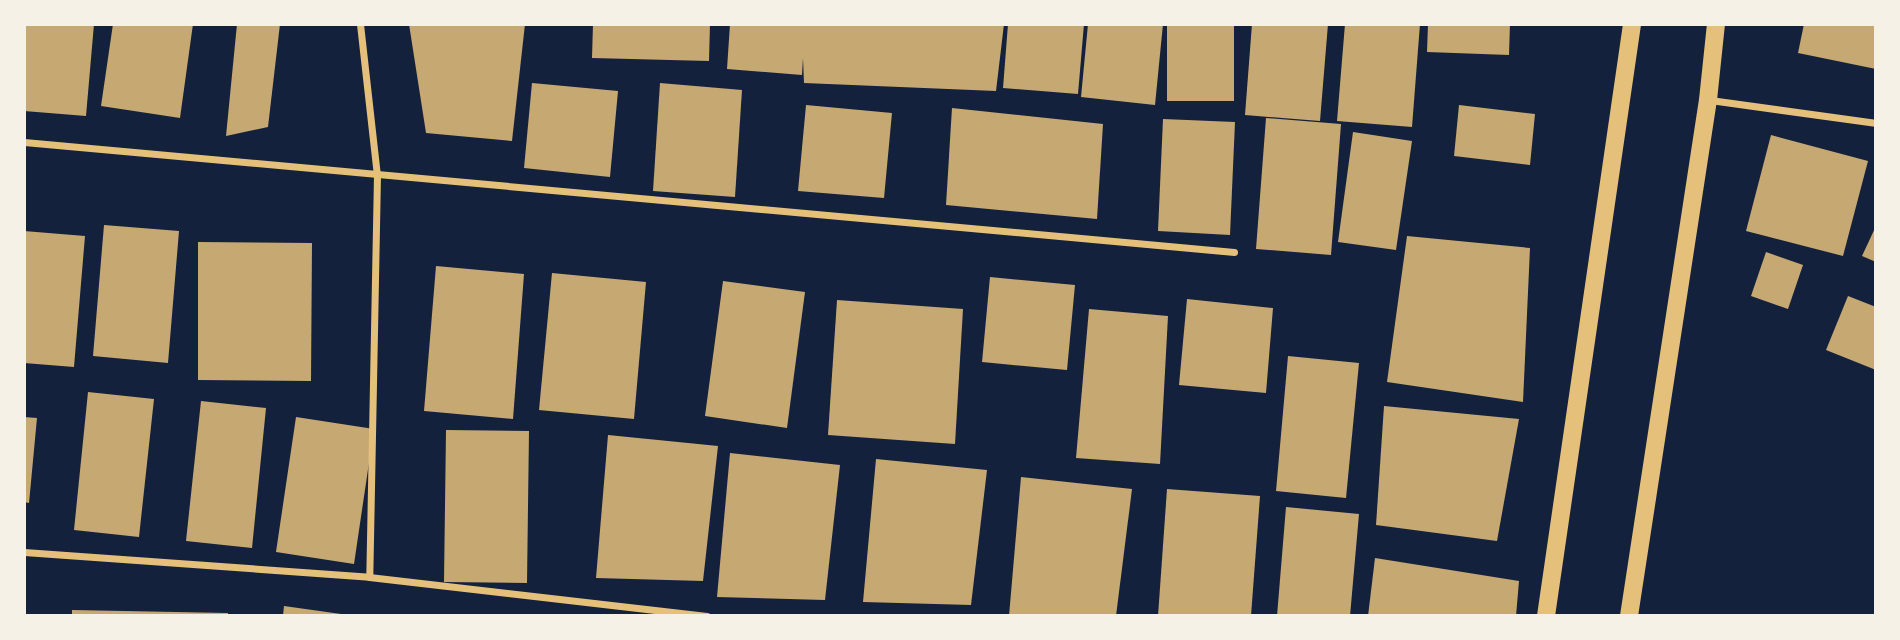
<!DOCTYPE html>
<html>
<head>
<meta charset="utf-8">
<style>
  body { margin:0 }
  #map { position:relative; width:1900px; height:640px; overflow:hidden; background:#14213d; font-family:"IBM Plex Sans",sans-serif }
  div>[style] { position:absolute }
  .building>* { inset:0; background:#c6a872 }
  .minor>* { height:7px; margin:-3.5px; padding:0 3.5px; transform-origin:3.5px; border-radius:3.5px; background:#e5c07b }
  .primary>* { height:18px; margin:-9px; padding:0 9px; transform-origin:9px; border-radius:9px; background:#e5c07b }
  span { translate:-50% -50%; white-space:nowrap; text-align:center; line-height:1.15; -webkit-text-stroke:5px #f6f1e7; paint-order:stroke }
  .frame { position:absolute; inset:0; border:26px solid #f6f1e7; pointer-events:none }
</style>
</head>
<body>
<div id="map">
  <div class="building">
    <i style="clip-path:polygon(24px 24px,94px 24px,86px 116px,24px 111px)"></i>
    <i style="clip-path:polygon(113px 24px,193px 24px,180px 118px,101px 106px)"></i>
    <i style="clip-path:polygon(237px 24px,280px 24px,268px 127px,226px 136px)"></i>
    <i style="clip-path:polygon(409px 24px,525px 24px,512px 141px,426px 133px)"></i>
    <i style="clip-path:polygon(593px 24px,710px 24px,709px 61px,592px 58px)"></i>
    <i style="clip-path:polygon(730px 24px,1004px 24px,996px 91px,804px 83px,803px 58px,802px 75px,727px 69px)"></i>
    <i style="clip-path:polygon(1008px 24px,1084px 24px,1078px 94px,1003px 88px)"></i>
    <i style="clip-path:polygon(1088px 24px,1163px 24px,1155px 105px,1081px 97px)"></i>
    <i style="clip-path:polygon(1167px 24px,1234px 24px,1234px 101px,1167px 101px)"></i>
    <i style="clip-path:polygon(1252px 24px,1328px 24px,1320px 121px,1245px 115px)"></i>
    <i style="clip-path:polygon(1345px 24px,1420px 24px,1412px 127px,1337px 121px)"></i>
    <i style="clip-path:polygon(1428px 24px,1510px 24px,1509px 55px,1427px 52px)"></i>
    <i style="clip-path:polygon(1804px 24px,1876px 24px,1876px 69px,1798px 53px)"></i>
    <i style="clip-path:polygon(532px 83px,618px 91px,610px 177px,524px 168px)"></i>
    <i style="clip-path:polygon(660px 83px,742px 90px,735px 197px,653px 191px)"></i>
    <i style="clip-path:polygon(806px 105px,892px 113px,884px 198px,798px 191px)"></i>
    <i style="clip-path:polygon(1459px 105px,1535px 114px,1530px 165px,1454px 156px)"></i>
    <i style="clip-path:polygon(952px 108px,1103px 124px,1097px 219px,946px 205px)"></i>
    <i style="clip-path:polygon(1266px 118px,1341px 124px,1331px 255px,1256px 249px)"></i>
    <i style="clip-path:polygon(1163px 119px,1235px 122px,1230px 235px,1158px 231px)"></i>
    <i style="clip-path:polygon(1353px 132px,1412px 141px,1396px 250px,1338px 242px)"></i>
    <i style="clip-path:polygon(1771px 135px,1868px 161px,1843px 256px,1746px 231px)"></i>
    <i style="clip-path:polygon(104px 225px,179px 231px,168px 363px,93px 356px)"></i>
    <i style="clip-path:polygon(1876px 226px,1876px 262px,1862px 256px)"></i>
    <i style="clip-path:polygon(24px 231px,85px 236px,74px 367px,24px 363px)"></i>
    <i style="clip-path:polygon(1407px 236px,1530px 248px,1523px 402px,1387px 382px)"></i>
    <i style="clip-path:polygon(198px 242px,312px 243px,311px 381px,198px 380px)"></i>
    <i style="clip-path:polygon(1766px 252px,1803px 265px,1788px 309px,1751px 296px)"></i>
    <i style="clip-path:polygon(436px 266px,524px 274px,513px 419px,424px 411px)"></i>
    <i style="clip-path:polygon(552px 273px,646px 282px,634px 419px,539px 410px)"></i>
    <i style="clip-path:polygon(990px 277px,1075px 285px,1067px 370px,982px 362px)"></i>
    <i style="clip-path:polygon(723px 281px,805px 292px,787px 428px,705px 416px)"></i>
    <i style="clip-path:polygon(1848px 296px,1876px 307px,1876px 370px,1826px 350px)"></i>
    <i style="clip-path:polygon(1187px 299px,1273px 308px,1266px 393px,1179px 385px)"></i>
    <i style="clip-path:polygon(837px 300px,963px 309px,955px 444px,828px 435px)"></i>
    <i style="clip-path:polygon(1089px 309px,1168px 316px,1160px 464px,1076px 458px)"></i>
    <i style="clip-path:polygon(1288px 356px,1359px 363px,1346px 498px,1276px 491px)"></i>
    <i style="clip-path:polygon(88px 392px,154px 399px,139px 537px,74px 530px)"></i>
    <i style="clip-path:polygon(201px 401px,266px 408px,252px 548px,186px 541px)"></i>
    <i style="clip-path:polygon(1384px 406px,1519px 419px,1497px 541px,1376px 525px)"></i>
    <i style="clip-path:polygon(24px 417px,37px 418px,29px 503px,24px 502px)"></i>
    <i style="clip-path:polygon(296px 417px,374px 429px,354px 564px,276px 552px)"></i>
    <i style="clip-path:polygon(446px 430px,529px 431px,527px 583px,444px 582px)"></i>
    <i style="clip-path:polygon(608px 435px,718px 446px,703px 581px,596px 578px)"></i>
    <i style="clip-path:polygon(730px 453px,840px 465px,825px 600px,717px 597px)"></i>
    <i style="clip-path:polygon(876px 459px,987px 470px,971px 605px,863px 602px)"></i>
    <i style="clip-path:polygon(1021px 477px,1132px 489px,1116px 616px,1009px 616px)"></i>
    <i style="clip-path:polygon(1167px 489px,1260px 496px,1251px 616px,1158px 616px)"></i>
    <i style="clip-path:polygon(1286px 507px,1359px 514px,1350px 616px,1277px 616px)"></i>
    <i style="clip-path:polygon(1375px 558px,1519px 581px,1516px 616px,1368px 616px)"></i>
    <i style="clip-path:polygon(284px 606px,341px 614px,341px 616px,283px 616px)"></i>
    <i style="clip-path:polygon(72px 610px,228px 613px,228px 616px,72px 616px)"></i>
  </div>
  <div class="minor">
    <i style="left:360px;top:24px;width:152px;rotate:83.6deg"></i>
    <i style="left:377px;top:175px;width:402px;rotate:91.1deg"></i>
    <i style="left:1710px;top:100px;width:168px;rotate:7.9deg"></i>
    <i style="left:24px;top:142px;width:1215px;rotate:5.19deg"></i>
    <i style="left:24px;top:552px;width:346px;rotate:4.1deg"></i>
    <i style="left:369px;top:577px;width:340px;rotate:6.6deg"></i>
  </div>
  <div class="primary">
    <i style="left:1546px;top:616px;width:598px;rotate:-81.73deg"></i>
    <i style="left:1629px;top:616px;width:522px;rotate:-81.3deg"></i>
    <i style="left:1708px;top:100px;width:76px;rotate:-84deg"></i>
  </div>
  <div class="frame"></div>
</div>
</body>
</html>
